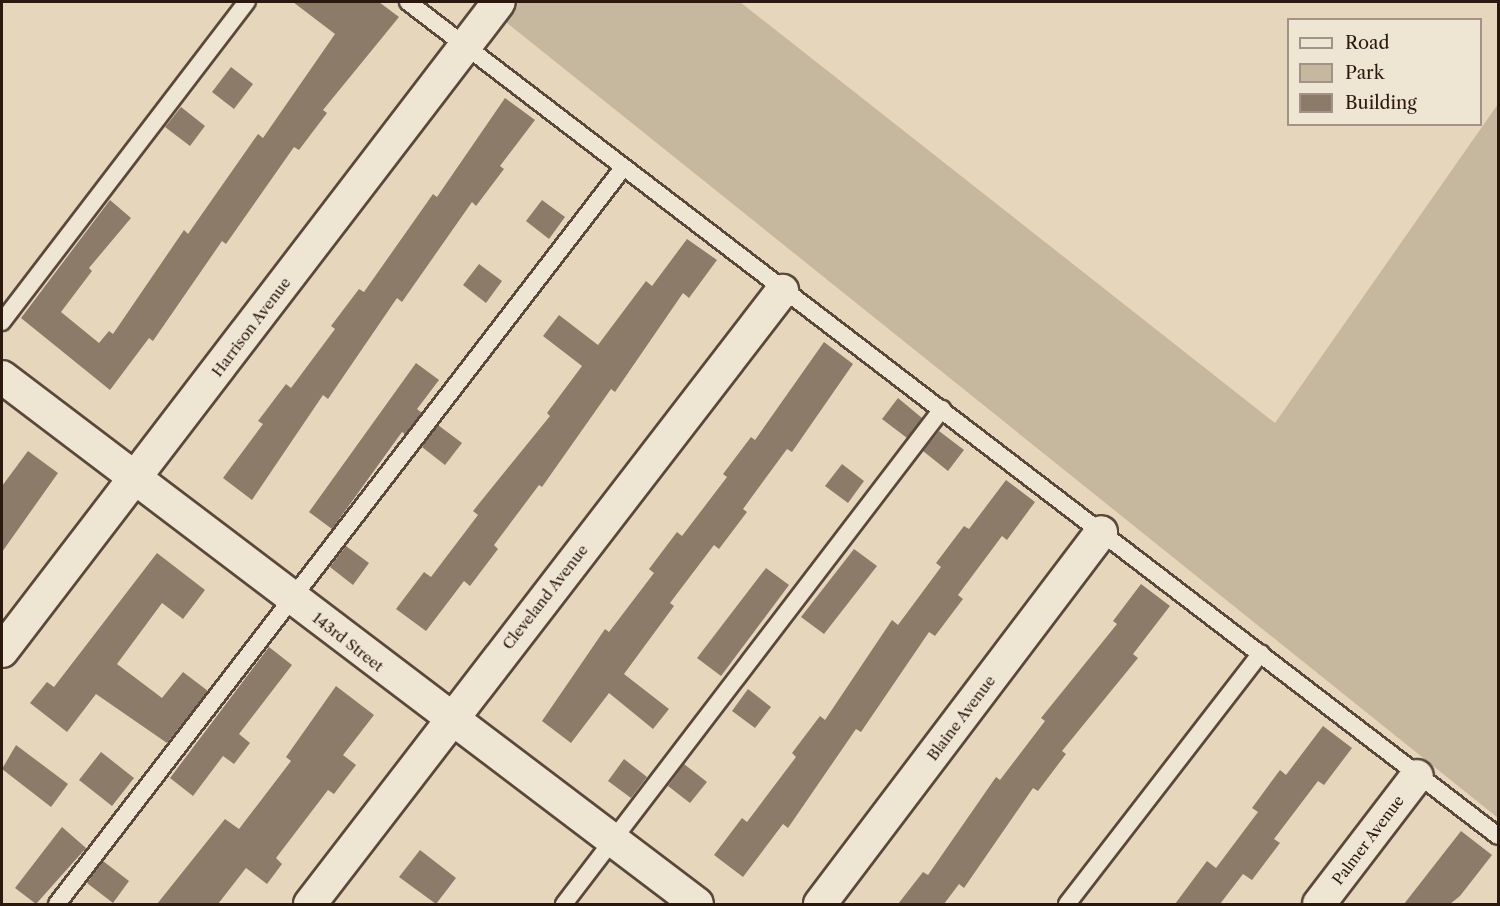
<!DOCTYPE html>
<html>
<head>
<meta charset="utf-8">
<style>
  body { margin:0 }
  #map { position:relative; width:1500px; height:906px; overflow:hidden; background:#e6d7bc; font-family:"Libre Caslon Text",serif }
  div>[style] { position:absolute }
  .green>* { inset:0; background:#c6b79f }
  .building>* { inset:0; background:#8c7b69 }
  .roads { filter:drop-shadow(2px 0 #5a483a) drop-shadow(-2px 0 #5a483a) drop-shadow(0 2px #5a483a) drop-shadow(0 -2px #5a483a) }
  .service>* { height:16px; margin:-8px; padding:0 8px; transform-origin:8px; border-radius:8px; background:#efe5d3 }
  .minor>* { height:32px; margin:-16px; padding:0 16px; transform-origin:16px; border-radius:16px; background:#efe5d3 }
  span { translate:-50% -50%; white-space:nowrap; text-align:center; line-height:1.15; -webkit-text-stroke:6px #efe5d3; paint-order:stroke }
  .street-label { font-size:15px; color:#2b180f }
  .frame { position:absolute; inset:0; border:3px solid #2b180f; pointer-events:none }
  .legend { position:absolute; left:1287px; top:18px; width:195px; height:108px; box-sizing:border-box; background:#efe5d3; border:2px solid #a19385; margin:0; padding:8px 10px; list-style:none; font-size:18px; color:#2b180f }
  .legend li { display:flex; align-items:center; gap:12px; height:30px }
  .legend b { width:30px; border:2px solid #a19385 }
</style>
</head>
<body>
<div id="map">
  <div class="green">
    <i style="clip-path:polygon(481px 2px,740px 2px,1275px 423px,1498px 104px,1498px 818px)"></i>
  </div>
  <div class="building">
    <i style="clip-path:polygon(293px 2px,379px 2px,399px 17px,323px 110px,327px 113px,299px 150px,294px 147px,226px 244px,222px 241px,153px 341px,149px 338px,110px 390px,21px 318px,110px 200px,131px 218px,89px 268px,92px 271px,61px 312px,99px 343px,109px 331px,113px 334px,184px 230px,188px 234px,258px 134px,263px 138px,335px 34px)"></i>
    <i style="clip-path:polygon(231px 67px,253px 84px,234px 109px,212px 92px)"></i>
    <i style="clip-path:polygon(505px 98px,535px 120px,500px 166px,504px 169px,476px 206px,472px 202px,402px 302px,397px 298px,328px 399px,323px 395px,252px 500px,223px 478px,263px 424px,258px 421px,286px 384px,291px 388px,335px 329px,331px 326px,359px 289px,364px 292px,433px 194px,437px 197px)"></i>
    <i style="clip-path:polygon(181px 107px,205px 126px,190px 146px,165px 127px)"></i>
    <i style="clip-path:polygon(542px 200px,565px 217px,549px 239px,526px 221px)"></i>
    <i style="clip-path:polygon(687px 239px,717px 260px,689px 298px,683px 293px,615px 392px,611px 389px,542px 487px,539px 485px,494px 545px,498px 549px,470px 586px,464px 581px,426px 631px,396px 609px,424px 572px,431px 577px,478px 515px,473px 511px,550px 416px,547px 413px,582px 366px,543px 336px,559px 315px,598px 345px,646px 281px,652px 286px)"></i>
    <i style="clip-path:polygon(479px 264px,502px 281px,486px 303px,463px 285px)"></i>
    <i style="clip-path:polygon(824px 342px,853px 364px,792px 452px,787px 449px,743px 509px,747px 512px,719px 549px,714px 545px,670px 603px,674px 606px,624px 674px,669px 709px,653px 729px,609px 693px,571px 743px,542px 721px,605px 629px,609px 632px,654px 573px,649px 569px,677px 532px,682px 536px,727px 477px,723px 474px,751px 437px,755px 440px)"></i>
    <i style="clip-path:polygon(416px 363px,439px 380px,417px 409px,422px 413px,405px 434px,402px 432px,332px 529px,309px 512px)"></i>
    <i style="clip-path:polygon(898px 398px,922px 418px,907px 438px,882px 419px)"></i>
    <i style="clip-path:polygon(438px 425px,462px 443px,445px 465px,422px 447px)"></i>
    <i style="clip-path:polygon(939px 431px,964px 450px,948px 471px,923px 451px)"></i>
    <i style="clip-path:polygon(28px 451px,58px 473px,2px 552px,2px 486px)"></i>
    <i style="clip-path:polygon(842px 464px,864px 481px,848px 503px,825px 486px)"></i>
    <i style="clip-path:polygon(1006px 480px,1035px 502px,1007px 540px,1002px 536px,958px 595px,963px 599px,935px 636px,929px 632px,861px 732px,856px 729px,788px 828px,783px 824px,743px 877px,714px 855px,742px 818px,747px 822px,796px 757px,792px 753px,820px 716px,825px 720px,892px 620px,898px 625px,941px 567px,936px 563px,964px 526px,969px 529px)"></i>
    <i style="clip-path:polygon(346px 546px,369px 563px,353px 585px,330px 567px)"></i>
    <i style="clip-path:polygon(854px 549px,877px 566px,824px 634px,801px 617px)"></i>
    <i style="clip-path:polygon(157px 553px,205px 590px,183px 619px,162px 603px,117px 664px,162px 698px,183px 672px,208px 691px,167px 743px,96px 694px,67px 732px,30px 703px,47px 682px,54px 687px)"></i>
    <i style="clip-path:polygon(766px 568px,789px 585px,721px 676px,697px 658px)"></i>
    <i style="clip-path:polygon(1141px 584px,1170px 606px,1133px 654px,1138px 658px,1062px 751px,1066px 754px,1038px 791px,1033px 788px,964px 888px,959px 884px,944px 904px,898px 904px,923px 872px,928px 875px,996px 777px,1000px 780px,1045px 721px,1041px 718px,1117px 624px,1113px 621px)"></i>
    <i style="clip-path:polygon(269px 647px,292px 665px,239px 734px,250px 743px,234px 764px,223px 756px,193px 796px,170px 778px)"></i>
    <i style="clip-path:polygon(336px 686px,374px 715px,343px 755px,356px 765px,334px 794px,328px 790px,276px 858px,282px 864px,267px 884px,246px 868px,218px 904px,157px 904px,225px 819px,239px 829px,291px 761px,286px 757px)"></i>
    <i style="clip-path:polygon(748px 689px,771px 707px,755px 728px,732px 711px)"></i>
    <i style="clip-path:polygon(1323px 726px,1352px 748px,1324px 785px,1318px 781px,1274px 839px,1280px 843px,1252px 880px,1243px 874px,1220px 904px,1175px 904px,1207px 861px,1216px 868px,1258px 812px,1252px 808px,1280px 770px,1286px 775px)"></i>
    <i style="clip-path:polygon(16px 745px,68px 784px,51px 807px,2px 769px)"></i>
    <i style="clip-path:polygon(101px 752px,134px 778px,112px 806px,79px 780px)"></i>
    <i style="clip-path:polygon(624px 759px,647px 777px,631px 798px,608px 781px)"></i>
    <i style="clip-path:polygon(684px 764px,707px 782px,690px 803px,668px 786px)"></i>
    <i style="clip-path:polygon(62px 827px,86px 848px,36px 904px,15px 888px)"></i>
    <i style="clip-path:polygon(1461px 831px,1492px 855px,1460px 896px,1450px 904px,1404px 904px)"></i>
    <i style="clip-path:polygon(420px 850px,456px 878px,436px 904px,399px 877px)"></i>
    <i style="clip-path:polygon(103px 861px,129px 881px,113px 903px,87px 883px)"></i>
  </div>
  <div class="roads">
    <div class="service">
      <i style="left:408px;top:2px;width:1372px;rotate:37.42deg"></i>
      <i style="left:2px;top:322px;width:403px;rotate:-52.6deg"></i>
      <i style="left:57px;top:904px;width:928px;rotate:-52.44deg"></i>
      <i style="left:564px;top:904px;width:623px;rotate:-52.63deg"></i>
      <i style="left:1067px;top:904px;width:317px;rotate:-52.3deg"></i>
    </div>
    <div class="minor">
      <i style="left:2px;top:377px;width:872px;rotate:37.17deg"></i>
      <i style="left:2px;top:651px;width:817px;rotate:-52.56deg"></i>
      <i style="left:310px;top:904px;width:774px;rotate:-52.4deg"></i>
      <i style="left:820px;top:904px;width:466px;rotate:-52.9deg"></i>
      <i style="left:1319px;top:904px;width:161px;rotate:-52.6deg"></i>
    </div>
  </div>
  <div class="street-label">
    <span style="left:251px;top:327px;rotate:-53deg">Harrison Avenue</span>
    <span style="left:545px;top:597px;rotate:-52deg">Cleveland Avenue</span>
    <span style="left:348px;top:642px;rotate:38deg">143rd Street</span>
    <span style="left:961px;top:718px;rotate:-53deg">Blaine Avenue</span>
    <span style="left:1368px;top:840px;rotate:-53deg">Palmer Avenue</span>
  </div>
  <div class="frame"></div>
  <ul class="legend">
  <li><b style="height:8px;background:#efe5d3"></b>Road</li>
  <li><b style="height:16px;background:#c6b79f"></b>Park</li>
  <li><b style="height:16px;background:#8c7b69"></b>Building</li>
  </ul>
</div>
</body>
</html>
